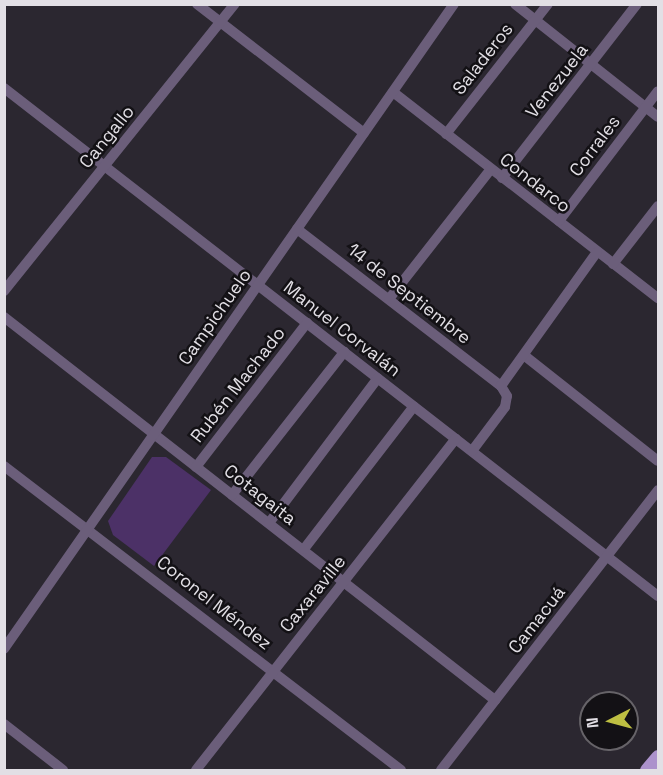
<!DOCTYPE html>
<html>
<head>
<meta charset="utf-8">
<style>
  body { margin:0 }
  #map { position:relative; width:663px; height:775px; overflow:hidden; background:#2b2730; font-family:"Space Grotesk",sans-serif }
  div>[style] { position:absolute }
  .green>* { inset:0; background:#4c3167 }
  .minor>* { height:10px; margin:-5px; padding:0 5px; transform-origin:5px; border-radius:5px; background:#6b5e7a }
  .primary>* { height:15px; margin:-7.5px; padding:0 7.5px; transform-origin:7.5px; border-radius:7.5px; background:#ac92cc }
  span { translate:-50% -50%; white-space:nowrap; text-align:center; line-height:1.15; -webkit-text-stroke:5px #131115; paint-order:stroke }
  .street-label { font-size:18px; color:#e2dfe5 }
  .frame { position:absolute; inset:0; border:6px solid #e2dfe5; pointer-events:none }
  .north { position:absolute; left:579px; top:691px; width:60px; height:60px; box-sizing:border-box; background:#131115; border:2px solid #666368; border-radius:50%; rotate:264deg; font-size:16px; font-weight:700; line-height:24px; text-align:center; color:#e2dfe5 }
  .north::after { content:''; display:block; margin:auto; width:21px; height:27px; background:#bebf42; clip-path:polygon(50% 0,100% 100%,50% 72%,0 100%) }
</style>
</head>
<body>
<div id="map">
  <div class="green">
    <i style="clip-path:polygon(152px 457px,166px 457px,211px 490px,154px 566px,113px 535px,108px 521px)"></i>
  </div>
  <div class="minor">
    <i style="left:197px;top:4px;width:211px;rotate:37.7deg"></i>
    <i style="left:515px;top:4px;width:182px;rotate:38.3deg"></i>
    <i style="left:4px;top:88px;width:828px;rotate:37.84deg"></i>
    <i style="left:393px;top:92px;width:336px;rotate:37.9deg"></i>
    <i style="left:446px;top:134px;width:165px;rotate:-51.9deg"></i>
    <i style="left:502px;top:178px;width:220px;rotate:-52.2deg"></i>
    <i style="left:559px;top:221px;width:163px;rotate:-52.7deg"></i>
    <i style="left:297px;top:229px;width:257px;rotate:37.6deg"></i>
    <i style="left:613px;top:264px;width:73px;rotate:-52.2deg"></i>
    <i style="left:4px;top:291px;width:368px;rotate:-51.2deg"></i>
    <i style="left:389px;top:299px;width:165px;rotate:-51.9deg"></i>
    <i style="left:4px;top:317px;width:623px;rotate:37.96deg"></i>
    <i style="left:525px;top:356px;width:169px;rotate:38.3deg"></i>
    <i style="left:472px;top:451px;width:55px;rotate:-53.1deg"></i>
    <i style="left:505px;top:407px;width:11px;rotate:-80deg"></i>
    <i style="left:507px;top:396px;width:12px;rotate:-121deg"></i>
    <i style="left:501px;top:386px;width:165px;rotate:-54.4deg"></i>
    <i style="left:4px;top:466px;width:500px;rotate:37.44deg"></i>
    <i style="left:196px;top:467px;width:182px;rotate:-52.4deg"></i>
    <i style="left:232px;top:495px;width:182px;rotate:-51.9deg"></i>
    <i style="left:269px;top:523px;width:181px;rotate:-53.1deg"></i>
    <i style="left:304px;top:549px;width:180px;rotate:-52.4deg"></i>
    <i style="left:4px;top:649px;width:786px;rotate:-55.1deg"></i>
    <i style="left:4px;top:724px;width:75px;rotate:37.9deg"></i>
    <i style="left:196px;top:770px;width:421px;rotate:-51.9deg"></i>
    <i style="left:441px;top:770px;width:354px;rotate:-52.2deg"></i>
  </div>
  <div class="primary">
    <i style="left:647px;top:770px;width:17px;rotate:-50deg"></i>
  </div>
  <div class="street-label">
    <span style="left:483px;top:59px;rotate:-52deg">Saladeros</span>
    <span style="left:557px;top:81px;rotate:-52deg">Venezuela</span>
    <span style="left:107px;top:137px;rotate:-51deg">Cangallo</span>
    <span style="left:595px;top:146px;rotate:-53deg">Corrales</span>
    <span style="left:535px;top:183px;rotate:38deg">Condarco</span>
    <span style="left:409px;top:294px;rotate:38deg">14 de Septiembre</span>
    <span style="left:215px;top:317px;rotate:-55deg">Campichuelo</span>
    <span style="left:342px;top:329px;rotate:38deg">Manuel Corvalán</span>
    <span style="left:238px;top:385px;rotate:-52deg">Rubén Machado</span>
    <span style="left:260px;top:495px;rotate:38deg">Cotagaita</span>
    <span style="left:313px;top:594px;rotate:-51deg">Caxaraville</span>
    <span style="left:214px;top:603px;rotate:38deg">Coronel Méndez</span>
    <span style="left:537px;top:620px;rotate:-52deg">Camacuá</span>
  </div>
  <div class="frame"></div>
  <div class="north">N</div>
</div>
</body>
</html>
